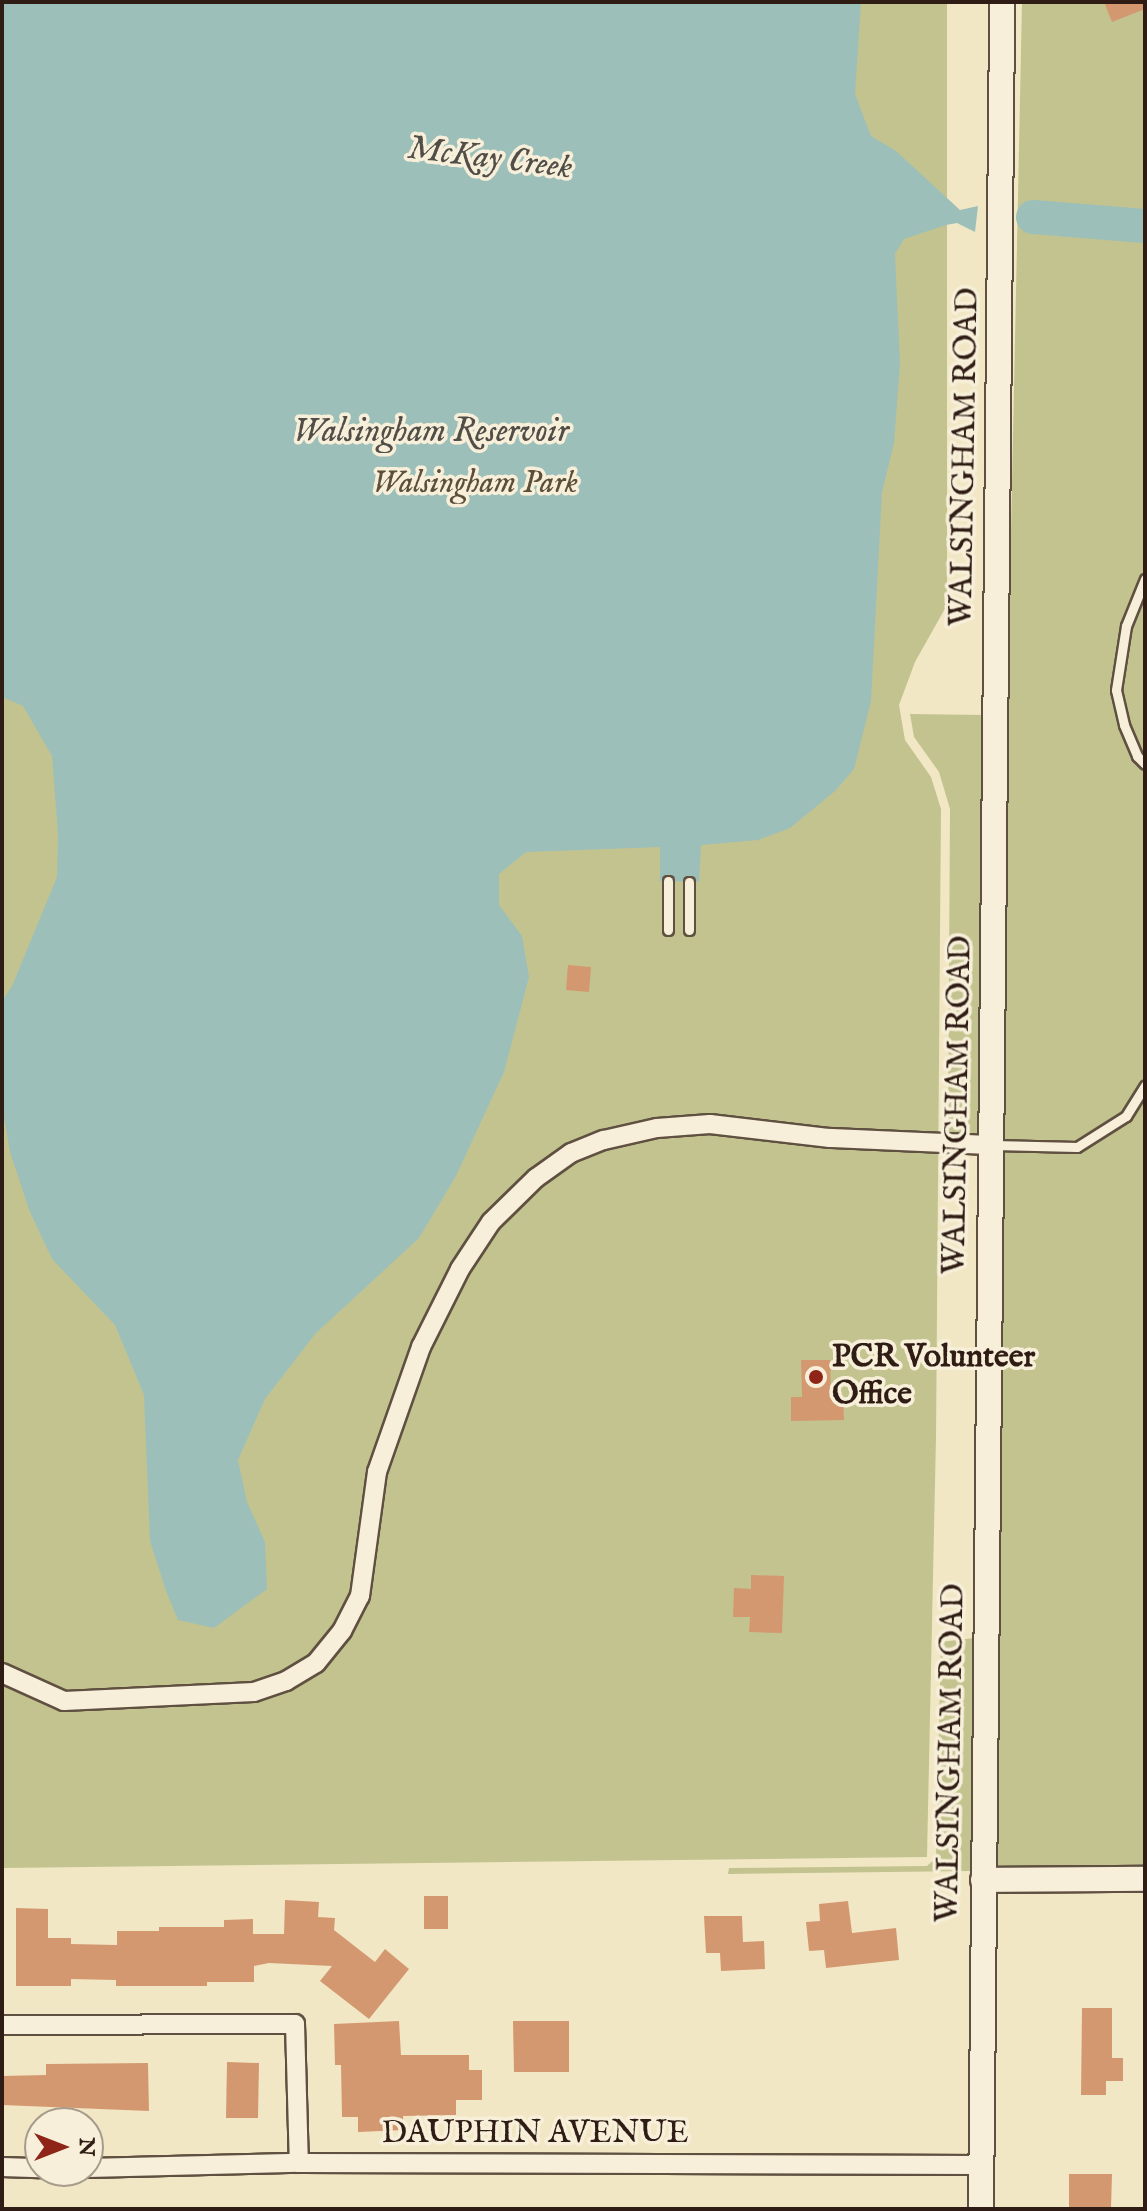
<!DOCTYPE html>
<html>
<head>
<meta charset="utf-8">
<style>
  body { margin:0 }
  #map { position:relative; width:1147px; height:2211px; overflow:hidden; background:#f2e7c5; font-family:"IM FELL English",serif }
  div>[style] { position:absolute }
  .green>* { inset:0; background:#c3c38f }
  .water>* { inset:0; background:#9cbfba }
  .river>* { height:34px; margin:-17px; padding:0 17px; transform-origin:17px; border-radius:17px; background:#9cbfba }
  .building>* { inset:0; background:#d49871 }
  .roads { filter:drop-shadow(2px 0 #605041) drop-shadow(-2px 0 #605041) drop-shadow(0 2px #605041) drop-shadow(0 -2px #605041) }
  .lane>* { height:9px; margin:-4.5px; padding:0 4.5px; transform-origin:4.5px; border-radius:4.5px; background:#f7efd9 }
  .street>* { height:18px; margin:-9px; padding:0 9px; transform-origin:9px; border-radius:9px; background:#f7efd9 }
  .secondary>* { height:24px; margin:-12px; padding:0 12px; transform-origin:12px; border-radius:12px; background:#f7efd9 }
  .dots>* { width:22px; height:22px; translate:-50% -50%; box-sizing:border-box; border:4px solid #f7efd9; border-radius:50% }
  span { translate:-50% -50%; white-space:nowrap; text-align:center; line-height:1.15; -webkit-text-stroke:7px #f7efd9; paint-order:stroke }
  .street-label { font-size:32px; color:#2f1d15 }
  .park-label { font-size:32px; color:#5b4f3a; font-style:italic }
  .poi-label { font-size:32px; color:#2f1d15; font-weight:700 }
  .left { translate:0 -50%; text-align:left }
  .water-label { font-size:34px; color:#504e47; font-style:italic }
  .frame { position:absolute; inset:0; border:4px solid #2f1d15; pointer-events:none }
  .north { position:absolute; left:24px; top:2107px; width:80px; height:80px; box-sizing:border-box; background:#f7efd9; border:2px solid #a79b8b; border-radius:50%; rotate:90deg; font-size:22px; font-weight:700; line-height:32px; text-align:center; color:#2f1d15 }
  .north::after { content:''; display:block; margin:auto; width:28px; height:36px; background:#8f2418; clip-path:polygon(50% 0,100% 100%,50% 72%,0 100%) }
</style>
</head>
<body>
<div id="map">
  <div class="green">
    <i style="clip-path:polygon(2px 2px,947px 2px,947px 605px,915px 662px,899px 705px,905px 740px,931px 777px,941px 809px,936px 1437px,927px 1857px,2px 1868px)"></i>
    <i style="clip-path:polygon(1022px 2px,1145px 2px,1145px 1876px,983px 1880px)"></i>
    <i style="clip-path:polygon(910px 714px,984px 715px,979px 1135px,948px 1134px,950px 809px,939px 772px,914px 737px)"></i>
    <i style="clip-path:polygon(974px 1638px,972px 1871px,728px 1874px,729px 1868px,927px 1866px,936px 1858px,941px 1642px)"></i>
  </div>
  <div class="water">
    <i style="clip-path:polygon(2px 2px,861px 2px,855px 94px,871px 136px,896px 151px,960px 210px,978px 206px,975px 232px,957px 223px,946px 225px,904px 239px,895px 254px,900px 364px,894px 443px,882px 492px,871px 701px,854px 769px,835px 791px,790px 828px,758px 840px,701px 845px,699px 882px,660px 881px,660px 847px,526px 852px,499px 874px,499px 905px,522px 936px,529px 977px,504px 1072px,456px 1176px,419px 1238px,315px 1334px,265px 1399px,238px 1460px,247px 1502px,265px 1542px,267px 1589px,214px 1628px,178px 1620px,166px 1591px,150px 1541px,144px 1395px,115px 1325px,52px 1259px,30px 1212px,10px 1152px,2px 1105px,2px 1001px,12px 986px,57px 877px,58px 834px,52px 756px,23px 706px,2px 697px)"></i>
  </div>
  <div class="river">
    <i style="left:1033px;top:217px;width:112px;rotate:4.6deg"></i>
  </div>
  <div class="building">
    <i style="clip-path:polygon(1104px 2px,1145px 2px,1145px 9px,1112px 22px)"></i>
    <i style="clip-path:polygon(568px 965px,591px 967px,589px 992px,566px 990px)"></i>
    <i style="clip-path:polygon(801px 1360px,830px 1360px,831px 1394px,843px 1394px,844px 1420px,791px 1421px,791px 1397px,802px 1397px)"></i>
    <i style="clip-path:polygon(751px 1575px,784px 1576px,782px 1633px,749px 1632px,750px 1617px,733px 1617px,734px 1588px,751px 1589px)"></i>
    <i style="clip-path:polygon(424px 1896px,448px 1896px,448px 1929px,424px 1929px)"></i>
    <i style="clip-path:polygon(285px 1900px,319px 1902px,318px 1917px,335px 1918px,334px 1930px,375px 1962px,385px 1949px,409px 1969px,369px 2019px,320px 1981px,332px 1966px,269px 1963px,254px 1966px,254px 1982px,207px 1982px,207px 1986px,116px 1986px,116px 1980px,71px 1979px,71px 1986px,16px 1986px,16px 1908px,48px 1909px,48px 1938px,71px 1938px,71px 1944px,117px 1945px,117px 1931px,159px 1931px,159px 1927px,224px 1927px,224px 1920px,253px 1919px,253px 1934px,284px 1934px)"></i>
    <i style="clip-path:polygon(848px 1901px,852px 1933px,896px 1928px,899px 1960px,826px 1968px,824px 1950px,809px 1951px,806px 1922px,820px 1921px,819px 1904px)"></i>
    <i style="clip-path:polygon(704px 1916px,742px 1916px,743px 1942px,764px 1941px,765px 1969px,721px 1971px,720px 1953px,706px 1953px)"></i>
    <i style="clip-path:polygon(1082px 2008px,1112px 2008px,1112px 2058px,1123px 2058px,1123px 2081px,1106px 2081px,1106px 2095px,1081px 2095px)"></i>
    <i style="clip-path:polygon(399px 2021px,401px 2055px,469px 2055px,469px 2070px,482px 2070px,482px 2100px,456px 2100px,456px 2115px,403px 2116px,404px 2130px,358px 2132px,358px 2117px,342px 2117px,341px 2065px,335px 2065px,334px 2024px)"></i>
    <i style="clip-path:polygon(513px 2021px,569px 2021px,569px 2072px,514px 2072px)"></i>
    <i style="clip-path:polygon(227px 2062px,259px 2063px,258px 2118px,226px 2118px)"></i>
    <i style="clip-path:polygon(148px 2063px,149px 2111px,2px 2105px,2px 2076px,46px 2075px,46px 2064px)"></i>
    <i style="clip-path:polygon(1069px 2174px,1112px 2174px,1111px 2208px,1069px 2207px)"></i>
  </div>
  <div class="roads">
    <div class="lane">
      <i style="left:1145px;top:579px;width:51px;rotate:112deg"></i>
      <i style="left:1126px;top:626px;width:65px;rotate:98.9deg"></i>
      <i style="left:1116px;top:690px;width:36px;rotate:77deg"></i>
      <i style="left:1124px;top:725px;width:34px;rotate:67deg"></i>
      <i style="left:1137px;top:756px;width:11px;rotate:45deg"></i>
      <i style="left:689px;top:882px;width:48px;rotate:90deg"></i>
      <i style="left:668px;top:930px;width:49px;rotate:-90deg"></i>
      <i style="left:994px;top:1145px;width:83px;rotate:1.4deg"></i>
      <i style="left:1077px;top:1147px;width:58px;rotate:-32.3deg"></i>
      <i style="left:1126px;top:1116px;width:36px;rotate:-58deg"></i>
    </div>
    <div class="street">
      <i style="left:2px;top:1673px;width:68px;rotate:24.3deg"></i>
      <i style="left:64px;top:1701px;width:190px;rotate:-2.7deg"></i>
      <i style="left:254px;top:1692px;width:34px;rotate:-19deg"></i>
      <i style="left:286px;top:1681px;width:35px;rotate:-31deg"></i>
      <i style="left:316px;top:1663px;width:41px;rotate:-50.9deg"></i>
      <i style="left:342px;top:1631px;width:39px;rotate:-63deg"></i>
      <i style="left:360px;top:1596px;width:125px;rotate:-82.2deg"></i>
      <i style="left:377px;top:1472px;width:133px;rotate:-70.6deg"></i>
      <i style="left:421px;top:1347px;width:87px;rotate:-63.4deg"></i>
      <i style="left:460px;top:1269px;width:56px;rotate:-56.6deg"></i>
      <i style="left:491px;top:1222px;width:63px;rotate:-44.4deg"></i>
      <i style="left:536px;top:1178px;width:43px;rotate:-35.5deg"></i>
      <i style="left:571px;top:1153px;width:35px;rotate:-22deg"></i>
      <i style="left:604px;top:1140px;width:54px;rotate:-12.8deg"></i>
      <i style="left:657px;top:1128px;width:53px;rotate:-4.3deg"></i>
      <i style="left:710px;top:1124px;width:121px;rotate:6.7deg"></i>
      <i style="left:830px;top:1138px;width:161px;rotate:2.5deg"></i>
      <i style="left:2px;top:2025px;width:293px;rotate:-0.2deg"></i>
      <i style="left:295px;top:2024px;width:139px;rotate:88.4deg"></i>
      <i style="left:2px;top:2167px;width:38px;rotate:2deg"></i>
      <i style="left:88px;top:2168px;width:211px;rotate:-1.4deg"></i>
      <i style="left:299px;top:2163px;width:682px;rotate:0.17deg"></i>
    </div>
    <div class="secondary">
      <i style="left:983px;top:1880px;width:162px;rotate:-0.4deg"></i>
      <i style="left:981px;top:2209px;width:2207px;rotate:-89.45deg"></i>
    </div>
  </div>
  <div class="dots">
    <i style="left:816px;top:1377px;background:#8f2418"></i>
  </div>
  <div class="street-label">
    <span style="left:966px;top:457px;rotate:-89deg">WALSINGHAM ROAD</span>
    <span style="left:959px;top:1105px;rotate:-89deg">WALSINGHAM ROAD</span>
    <span style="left:952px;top:1753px;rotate:-89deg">WALSINGHAM ROAD</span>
    <span style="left:535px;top:2134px">DAUPHIN AVENUE</span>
  </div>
  <div class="park-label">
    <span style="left:475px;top:484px">Walsingham Park</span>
  </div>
  <div class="poi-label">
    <span class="left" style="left:832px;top:1377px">PCR Volunteer<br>Office</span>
  </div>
  <div class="water-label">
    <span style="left:490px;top:158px;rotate:7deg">McKay Creek</span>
    <span style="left:431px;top:432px">Walsingham Reservoir</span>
  </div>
  <div class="frame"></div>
  <div class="north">N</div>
</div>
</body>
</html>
